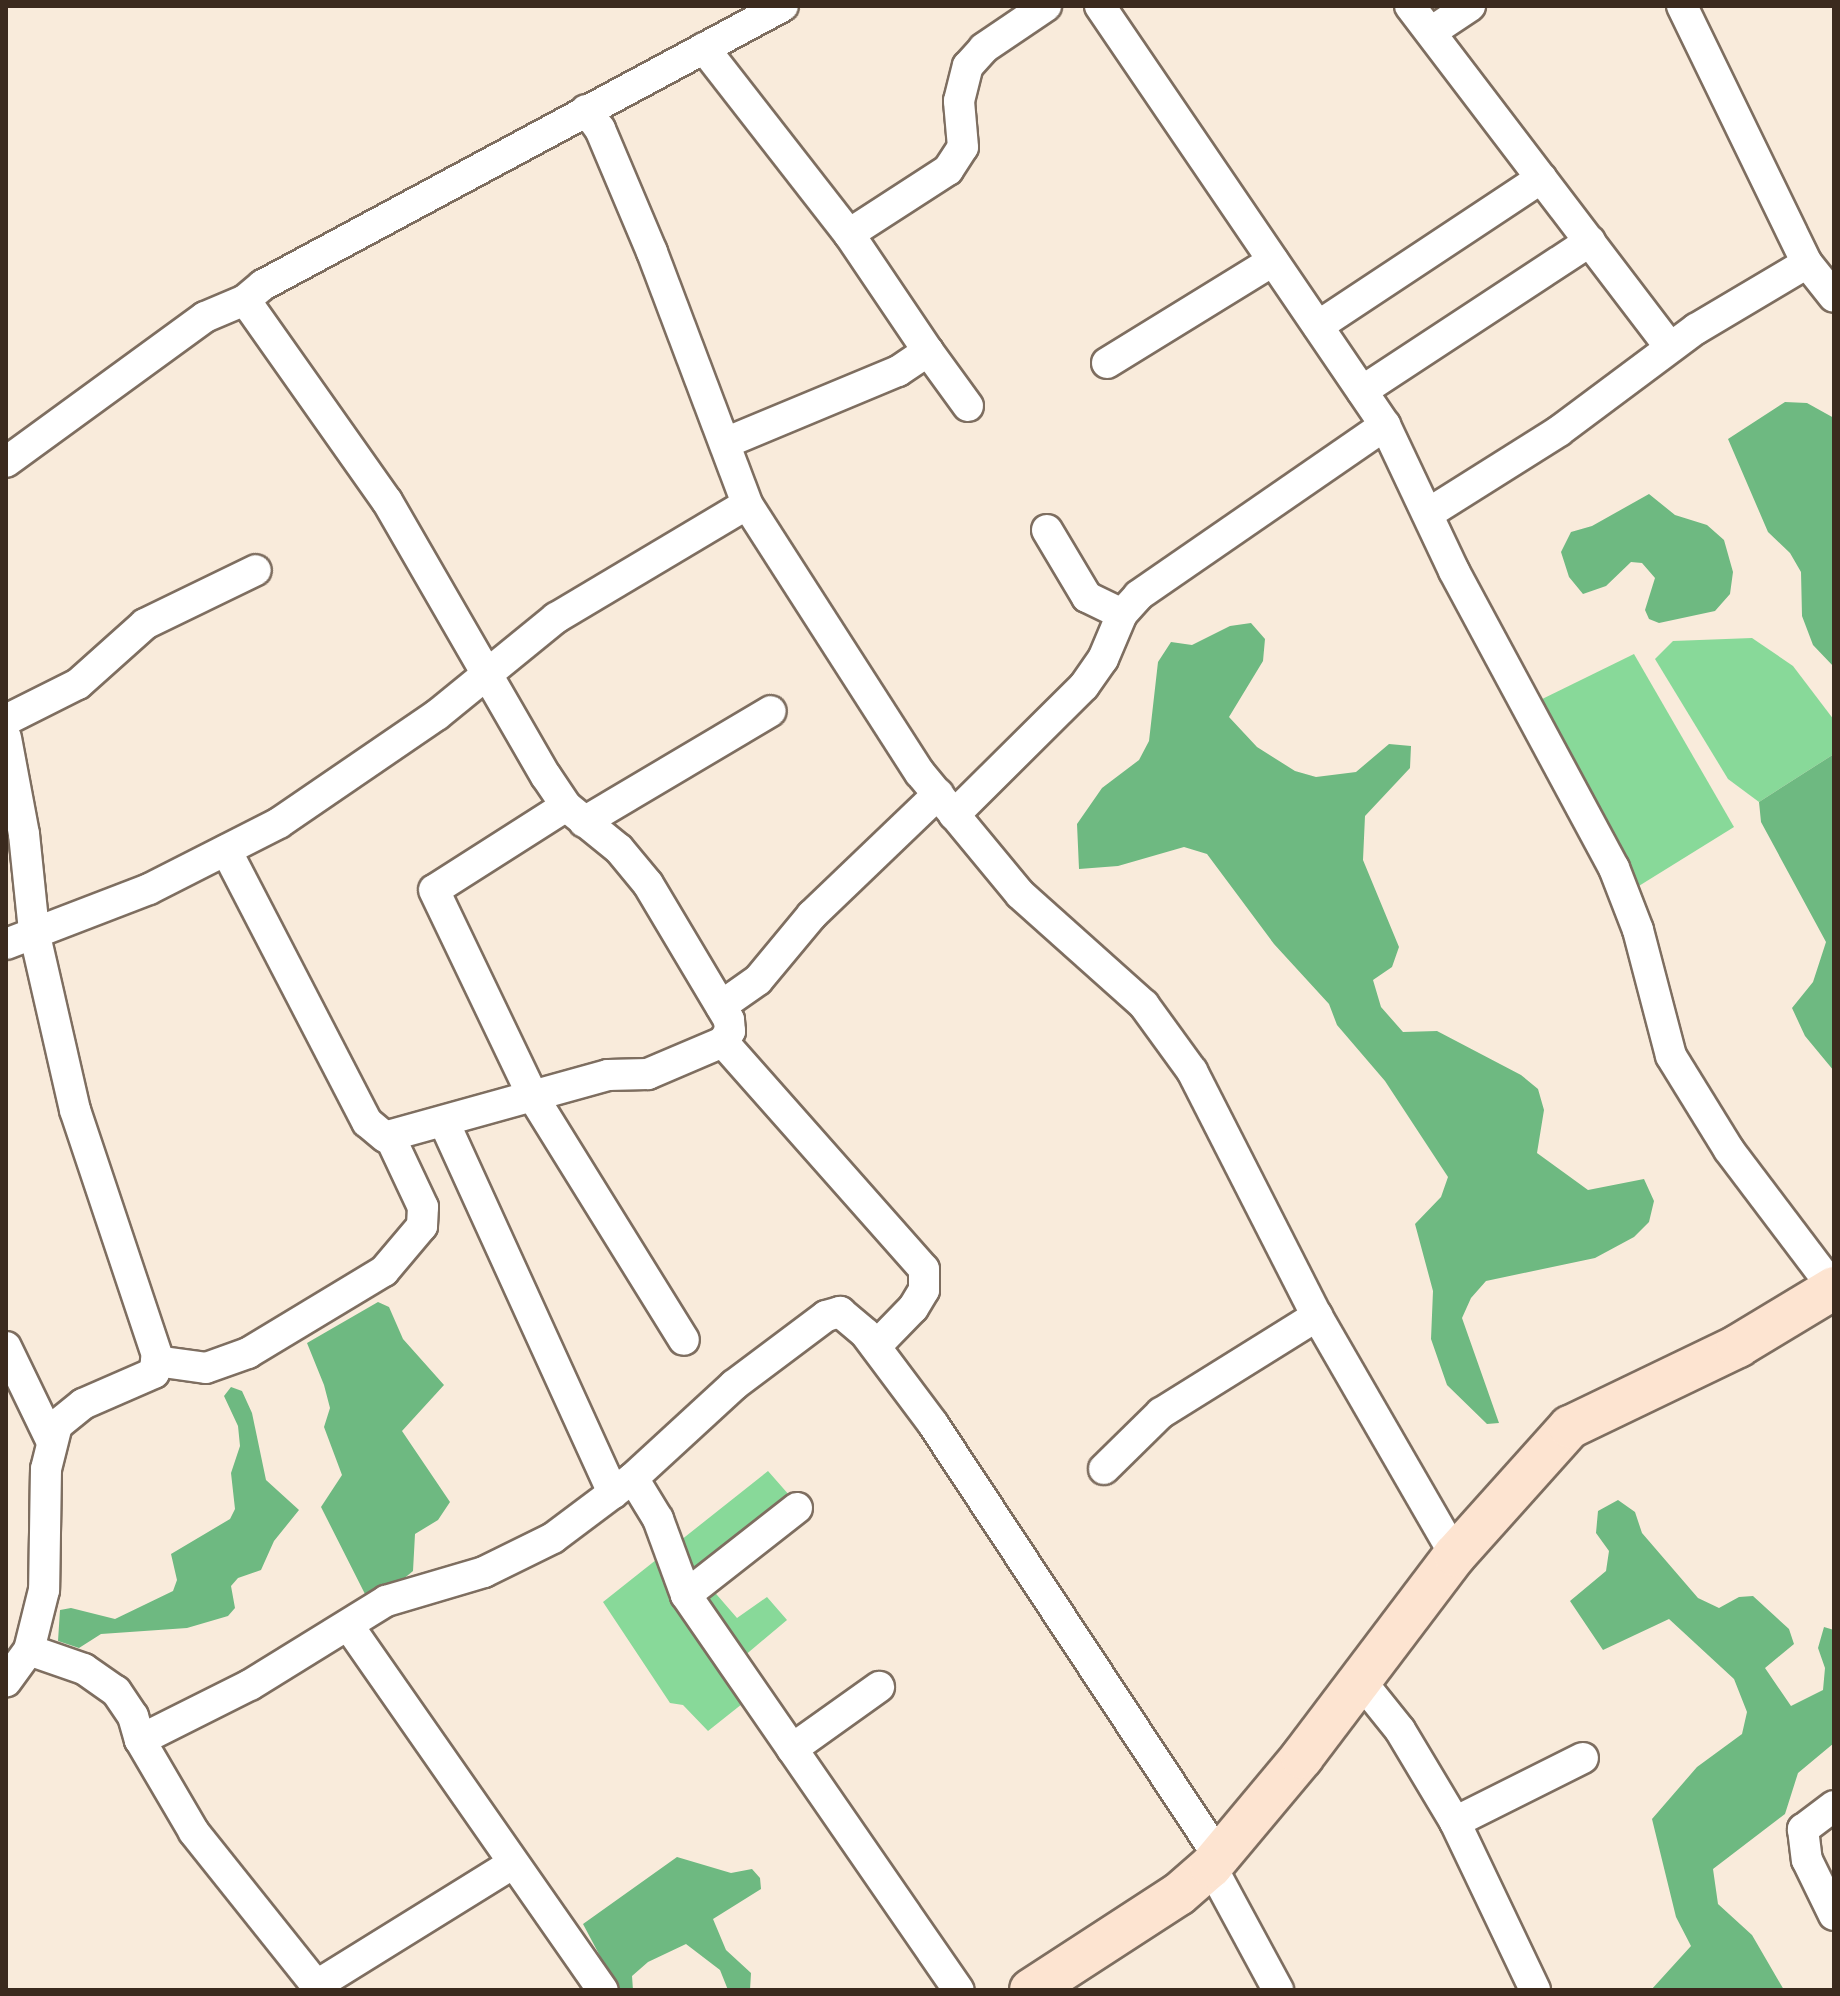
<!DOCTYPE html>
<html>
<head>
<meta charset="utf-8">
<style>
  body { margin:0 }
  #map { position:relative; width:1840px; height:1996px; overflow:hidden; background:#f9ebdb; font-family:"Comic Neue",sans-serif }
  div>[style] { position:absolute }
  .green>* { inset:0; background:#88d999 }
  .forest>* { inset:0; background:#6eb981 }
  .roads { filter:drop-shadow(2px 0 #7e6e60) drop-shadow(-2px 0 #7e6e60) drop-shadow(0 2px #7e6e60) drop-shadow(0 -2px #7e6e60) }
  .street>* { height:30px; margin:-15px; padding:0 15px; transform-origin:15px; border-radius:15px; background:#fff }
  .secondary>* { height:42px; margin:-21px; padding:0 21px; transform-origin:21px; border-radius:21px; background:#fde4d1 }
  span { translate:-50% -50%; white-space:nowrap; text-align:center; line-height:1.15; -webkit-text-stroke:6px #fff; paint-order:stroke }
  .frame { position:absolute; inset:0; border:8px solid #3b2a1e; pointer-events:none }
</style>
</head>
<body>
<div id="map">
  <div class="green">
    <i style="clip-path:polygon(1752px 638px,1793px 666px,1834px 720px,1834px 754px,1759px 802px,1728px 779px,1655px 659px,1673px 641px)"></i>
    <i style="clip-path:polygon(1634px 654px,1734px 827px,1634px 889px,1532px 704px)"></i>
    <i style="clip-path:polygon(768px 1471px,804px 1512px,711px 1588px,737px 1618px,767px 1597px,787px 1620px,724px 1673px,742px 1704px,708px 1731px,683px 1705px,670px 1703px,603px 1602px)"></i>
  </div>
  <div class="forest">
    <i style="clip-path:polygon(1785px 402px,1807px 403px,1834px 418px,1834px 667px,1813px 645px,1802px 616px,1801px 572px,1790px 553px,1768px 532px,1728px 439px)"></i>
    <i style="clip-path:polygon(1649px 494px,1675px 515px,1707px 525px,1724px 540px,1733px 572px,1730px 594px,1715px 611px,1659px 623px,1649px 619px,1645px 610px,1655px 578px,1642px 563px,1631px 562px,1606px 586px,1583px 594px,1569px 577px,1561px 552px,1571px 532px,1592px 526px)"></i>
    <i style="clip-path:polygon(1251px 623px,1265px 639px,1263px 661px,1229px 717px,1257px 747px,1295px 771px,1316px 777px,1356px 772px,1389px 744px,1411px 746px,1410px 768px,1365px 816px,1363px 860px,1399px 947px,1392px 967px,1373px 980px,1381px 1007px,1403px 1032px,1437px 1031px,1521px 1075px,1538px 1089px,1544px 1110px,1537px 1153px,1588px 1190px,1644px 1179px,1654px 1201px,1649px 1222px,1634px 1237px,1595px 1258px,1486px 1281px,1471px 1298px,1462px 1318px,1499px 1423px,1487px 1424px,1447px 1385px,1431px 1339px,1433px 1291px,1415px 1224px,1441px 1197px,1448px 1177px,1385px 1081px,1337px 1025px,1329px 1004px,1274px 944px,1207px 854px,1184px 847px,1118px 866px,1079px 869px,1077px 824px,1102px 788px,1139px 760px,1149px 741px,1158px 662px,1171px 642px,1192px 645px,1230px 626px)"></i>
    <i style="clip-path:polygon(1834px 754px,1834px 1071px,1805px 1036px,1792px 1008px,1813px 982px,1826px 942px,1761px 822px,1759px 802px)"></i>
    <i style="clip-path:polygon(378px 1302px,389px 1307px,403px 1339px,444px 1385px,402px 1431px,450px 1502px,438px 1520px,415px 1534px,413px 1571px,396px 1585px,365px 1594px,321px 1507px,342px 1475px,324px 1427px,330px 1408px,324px 1385px,307px 1343px)"></i>
    <i style="clip-path:polygon(231px 1387px,242px 1391px,252px 1413px,266px 1480px,299px 1510px,274px 1541px,261px 1570px,238px 1578px,231px 1586px,235px 1608px,228px 1616px,187px 1628px,101px 1634px,79px 1648px,58px 1641px,60px 1610px,71px 1608px,115px 1619px,173px 1591px,177px 1580px,171px 1554px,230px 1519px,235px 1509px,231px 1473px,240px 1446px,238px 1426px,224px 1396px)"></i>
    <i style="clip-path:polygon(1618px 1500px,1635px 1512px,1642px 1533px,1698px 1598px,1719px 1608px,1739px 1597px,1753px 1596px,1789px 1629px,1794px 1644px,1765px 1668px,1791px 1706px,1823px 1690px,1825px 1668px,1818px 1648px,1824px 1627px,1834px 1630px,1834px 1743px,1798px 1773px,1785px 1814px,1713px 1869px,1718px 1904px,1752px 1935px,1784px 1990px,1651px 1990px,1691px 1946px,1676px 1917px,1652px 1819px,1697px 1767px,1742px 1734px,1747px 1712px,1734px 1679px,1669px 1619px,1603px 1650px,1570px 1601px,1606px 1571px,1609px 1551px,1596px 1533px,1598px 1511px)"></i>
    <i style="clip-path:polygon(677px 1857px,731px 1873px,752px 1869px,760px 1878px,761px 1889px,713px 1919px,726px 1950px,751px 1973px,750px 1990px,728px 1990px,720px 1970px,686px 1944px,648px 1962px,632px 1976px,633px 1990px,618px 1990px,583px 1924px)"></i>
  </div>
  <div class="roads">
    <div class="street">
      <i style="left:1100px;top:6px;width:507px;rotate:55.78deg"></i>
      <i style="left:1385px;top:425px;width:161px;rotate:64.7deg"></i>
      <i style="left:1454px;top:571px;width:337px;rotate:61.7deg"></i>
      <i style="left:1614px;top:868px;width:66px;rotate:68.8deg"></i>
      <i style="left:1638px;top:930px;width:130px;rotate:75.3deg"></i>
      <i style="left:1671px;top:1056px;width:110px;rotate:58.3deg"></i>
      <i style="left:1729px;top:1150px;width:174px;rotate:52.9deg"></i>
      <i style="left:1410px;top:6px;width:429px;rotate:52.7deg"></i>
      <i style="left:1682px;top:6px;width:286px;rotate:64.1deg"></i>
      <i style="left:1431px;top:32px;width:47px;rotate:-33.7deg"></i>
      <i style="left:704px;top:48px;width:236px;rotate:52.1deg"></i>
      <i style="left:849px;top:234px;width:141px;rotate:56deg"></i>
      <i style="left:928px;top:351px;width:36px;rotate:146deg"></i>
      <i style="left:898px;top:371px;width:187px;rotate:157.4deg"></i>
      <i style="left:586px;top:110px;width:24px;rotate:54deg"></i>
      <i style="left:600px;top:129px;width:134px;rotate:67.1deg"></i>
      <i style="left:652px;top:252px;width:269px;rotate:69.3deg"></i>
      <i style="left:747px;top:504px;width:320px;rotate:57.3deg"></i>
      <i style="left:920px;top:773px;width:157px;rotate:50.4deg"></i>
      <i style="left:1020px;top:894px;width:166px;rotate:41.8deg"></i>
      <i style="left:1144px;top:1005px;width:82px;rotate:54deg"></i>
      <i style="left:1192px;top:1071px;width:275px;rotate:63deg"></i>
      <i style="left:1317px;top:1316px;width:276px;rotate:60deg"></i>
      <i style="left:849px;top:234px;width:118px;rotate:-32.9deg"></i>
      <i style="left:948px;top:170px;width:27px;rotate:-57deg"></i>
      <i style="left:963px;top:147px;width:46px;rotate:-95deg"></i>
      <i style="left:959px;top:101px;width:36px;rotate:-76deg"></i>
      <i style="left:968px;top:66px;width:24px;rotate:-48deg"></i>
      <i style="left:984px;top:48px;width:75px;rotate:-34.1deg"></i>
      <i style="left:245px;top:300px;width:23px;rotate:-40deg"></i>
      <i style="left:263px;top:285px;width:590px;rotate:-28.22deg"></i>
      <i style="left:1318px;top:326px;width:268px;rotate:-33.5deg"></i>
      <i style="left:928px;top:351px;width:68px;rotate:54deg"></i>
      <i style="left:1107px;top:363px;width:195px;rotate:-31.6deg"></i>
      <i style="left:1362px;top:391px;width:273px;rotate:-33.3deg"></i>
      <i style="left:6px;top:462px;width:246px;rotate:-36.1deg"></i>
      <i style="left:205px;top:317px;width:43px;rotate:-23deg"></i>
      <i style="left:245px;top:300px;width:246px;rotate:54.8deg"></i>
      <i style="left:387px;top:501px;width:318px;rotate:60deg"></i>
      <i style="left:546px;top:776px;width:36px;rotate:56deg"></i>
      <i style="left:566px;top:806px;width:68px;rotate:39.1deg"></i>
      <i style="left:619px;top:849px;width:45px;rotate:50.4deg"></i>
      <i style="left:648px;top:884px;width:158px;rotate:59.2deg"></i>
      <i style="left:729px;top:1020px;width:11px;rotate:85deg"></i>
      <i style="left:730px;top:1031px;width:13px;rotate:122deg"></i>
      <i style="left:723px;top:1042px;width:82px;rotate:156.9deg"></i>
      <i style="left:648px;top:1074px;width:40px;rotate:178.6deg"></i>
      <i style="left:608px;top:1075px;width:231px;rotate:164.5deg"></i>
      <i style="left:385px;top:1137px;width:23px;rotate:-140deg"></i>
      <i style="left:367px;top:1122px;width:306px;rotate:-117.4deg"></i>
      <i style="left:1429px;top:513px;width:154px;rotate:-32.2deg"></i>
      <i style="left:1559px;top:431px;width:171px;rotate:-36.7deg"></i>
      <i style="left:1696px;top:329px;width:129px;rotate:-30.7deg"></i>
      <i style="left:1807px;top:263px;width:43px;rotate:51.5deg"></i>
      <i style="left:1047px;top:530px;width:78px;rotate:59.2deg"></i>
      <i style="left:1087px;top:597px;width:39px;rotate:26deg"></i>
      <i style="left:6px;top:720px;width:80px;rotate:-26.6deg"></i>
      <i style="left:78px;top:684px;width:90px;rotate:-41.8deg"></i>
      <i style="left:145px;top:624px;width:123px;rotate:-25.9deg"></i>
      <i style="left:6px;top:738px;width:98px;rotate:79.4deg"></i>
      <i style="left:24px;top:834px;width:98px;rotate:84.1deg"></i>
      <i style="left:34px;top:931px;width:184px;rotate:77.1deg"></i>
      <i style="left:75px;top:1110px;width:258px;rotate:71.5deg"></i>
      <i style="left:157px;top:1355px;width:18px;rotate:99deg"></i>
      <i style="left:154px;top:1373px;width:77px;rotate:156.4deg"></i>
      <i style="left:83px;top:1404px;width:33px;rotate:141deg"></i>
      <i style="left:57px;top:1425px;width:45px;rotate:104deg"></i>
      <i style="left:46px;top:1469px;width:121px;rotate:90.9deg"></i>
      <i style="left:44px;top:1590px;width:62px;rotate:104deg"></i>
      <i style="left:29px;top:1650px;width:39px;rotate:126deg"></i>
      <i style="left:566px;top:806px;width:156px;rotate:147.5deg"></i>
      <i style="left:434px;top:890px;width:227px;rotate:64.4deg"></i>
      <i style="left:532px;top:1095px;width:288px;rotate:58.2deg"></i>
      <i style="left:954px;top:815px;width:183px;rotate:-44.8deg"></i>
      <i style="left:1084px;top:686px;width:33px;rotate:-55deg"></i>
      <i style="left:1103px;top:659px;width:49px;rotate:-67.1deg"></i>
      <i style="left:1122px;top:614px;width:25px;rotate:-48deg"></i>
      <i style="left:1139px;top:595px;width:299px;rotate:-34.6deg"></i>
      <i style="left:584px;top:822px;width:217px;rotate:-30.7deg"></i>
      <i style="left:6px;top:944px;width:153px;rotate:-21deg"></i>
      <i style="left:149px;top:889px;width:146px;rotate:-26.9deg"></i>
      <i style="left:279px;top:823px;width:191px;rotate:-34.4deg"></i>
      <i style="left:437px;top:715px;width:154px;rotate:-39.2deg"></i>
      <i style="left:556px;top:618px;width:222px;rotate:-30.8deg"></i>
      <i style="left:721px;top:1006px;width:45px;rotate:-35.1deg"></i>
      <i style="left:758px;top:980px;width:85px;rotate:-50.3deg"></i>
      <i style="left:812px;top:915px;width:175px;rotate:-43.8deg"></i>
      <i style="left:723px;top:1042px;width:303px;rotate:48.5deg"></i>
      <i style="left:924px;top:1269px;width:21px;rotate:90deg"></i>
      <i style="left:924px;top:1290px;width:21px;rotate:121deg"></i>
      <i style="left:913px;top:1308px;width:53px;rotate:134.2deg"></i>
      <i style="left:444px;top:1122px;width:408px;rotate:65.5deg"></i>
      <i style="left:6px;top:1347px;width:103px;rotate:64.2deg"></i>
      <i style="left:156px;top:1361px;width:50px;rotate:8deg"></i>
      <i style="left:206px;top:1368px;width:45px;rotate:-19.7deg"></i>
      <i style="left:248px;top:1353px;width:159px;rotate:-31.1deg"></i>
      <i style="left:384px;top:1271px;width:59px;rotate:-49.8deg"></i>
      <i style="left:422px;top:1226px;width:19px;rotate:-87deg"></i>
      <i style="left:423px;top:1207px;width:77px;rotate:-115.2deg"></i>
      <i style="left:1104px;top:1469px;width:80px;rotate:-44.5deg"></i>
      <i style="left:1161px;top:1413px;width:184px;rotate:-31.9deg"></i>
      <i style="left:633px;top:1478px;width:48px;rotate:58.6deg"></i>
      <i style="left:658px;top:1519px;width:81px;rotate:69.8deg"></i>
      <i style="left:686px;top:1595px;width:480px;rotate:55.4deg"></i>
      <i style="left:686px;top:1595px;width:141px;rotate:-38.1deg"></i>
      <i style="left:348px;top:1625px;width:445px;rotate:55.1deg"></i>
      <i style="left:29px;top:1650px;width:58px;rotate:19.1deg"></i>
      <i style="left:84px;top:1669px;width:39px;rotate:35deg"></i>
      <i style="left:116px;top:1691px;width:30px;rotate:56deg"></i>
      <i style="left:133px;top:1716px;width:25px;rotate:74deg"></i>
      <i style="left:1359px;top:1679px;width:65px;rotate:51.2deg"></i>
      <i style="left:1400px;top:1730px;width:107px;rotate:59.1deg"></i>
      <i style="left:1455px;top:1822px;width:186px;rotate:64.5deg"></i>
      <i style="left:792px;top:1749px;width:107px;rotate:-35.5deg"></i>
      <i style="left:1834px;top:1806px;width:39px;rotate:143deg"></i>
      <i style="left:1803px;top:1829px;width:31px;rotate:83deg"></i>
      <i style="left:1807px;top:1860px;width:61px;rotate:63.9deg"></i>
      <i style="left:1455px;top:1822px;width:143px;rotate:-26.6deg"></i>
      <i style="left:1211px;top:1866px;width:141px;rotate:61.6deg"></i>
      <i style="left:317px;top:1985px;width:229px;rotate:-31.8deg"></i>
      <i style="left:320px;top:1990px;width:202px;rotate:-128.6deg"></i>
      <i style="left:194px;top:1832px;width:107px;rotate:-120.4deg"></i>
      <i style="left:140px;top:1740px;width:123px;rotate:-26.6deg"></i>
      <i style="left:250px;top:1685px;width:160px;rotate:-31.7deg"></i>
      <i style="left:386px;top:1601px;width:102px;rotate:-16.5deg"></i>
      <i style="left:484px;top:1572px;width:77px;rotate:-26.2deg"></i>
      <i style="left:553px;top:1538px;width:100px;rotate:-36.9deg"></i>
      <i style="left:633px;top:1478px;width:137px;rotate:-42.6deg"></i>
      <i style="left:734px;top:1385px;width:115px;rotate:-36.9deg"></i>
      <i style="left:826px;top:1316px;width:15px;rotate:-16deg"></i>
      <i style="left:840px;top:1312px;width:33px;rotate:40deg"></i>
      <i style="left:865px;top:1333px;width:114px;rotate:53.2deg"></i>
      <i style="left:933px;top:1424px;width:519px;rotate:56.55deg"></i>
    </div>
    <div class="secondary">
      <i style="left:1031px;top:1990px;width:176px;rotate:-33deg"></i>
      <i style="left:1179px;top:1894px;width:43px;rotate:-41.2deg"></i>
      <i style="left:1211px;top:1866px;width:142px;rotate:-50.1deg"></i>
      <i style="left:1302px;top:1757px;width:253px;rotate:-52.9deg"></i>
      <i style="left:1455px;top:1555px;width:172px;rotate:-48.1deg"></i>
      <i style="left:1570px;top:1427px;width:187px;rotate:-25.7deg"></i>
      <i style="left:1738px;top:1346px;width:112px;rotate:-31.1deg"></i>
    </div>
  </div>
  <div class="frame"></div>
</div>
</body>
</html>
